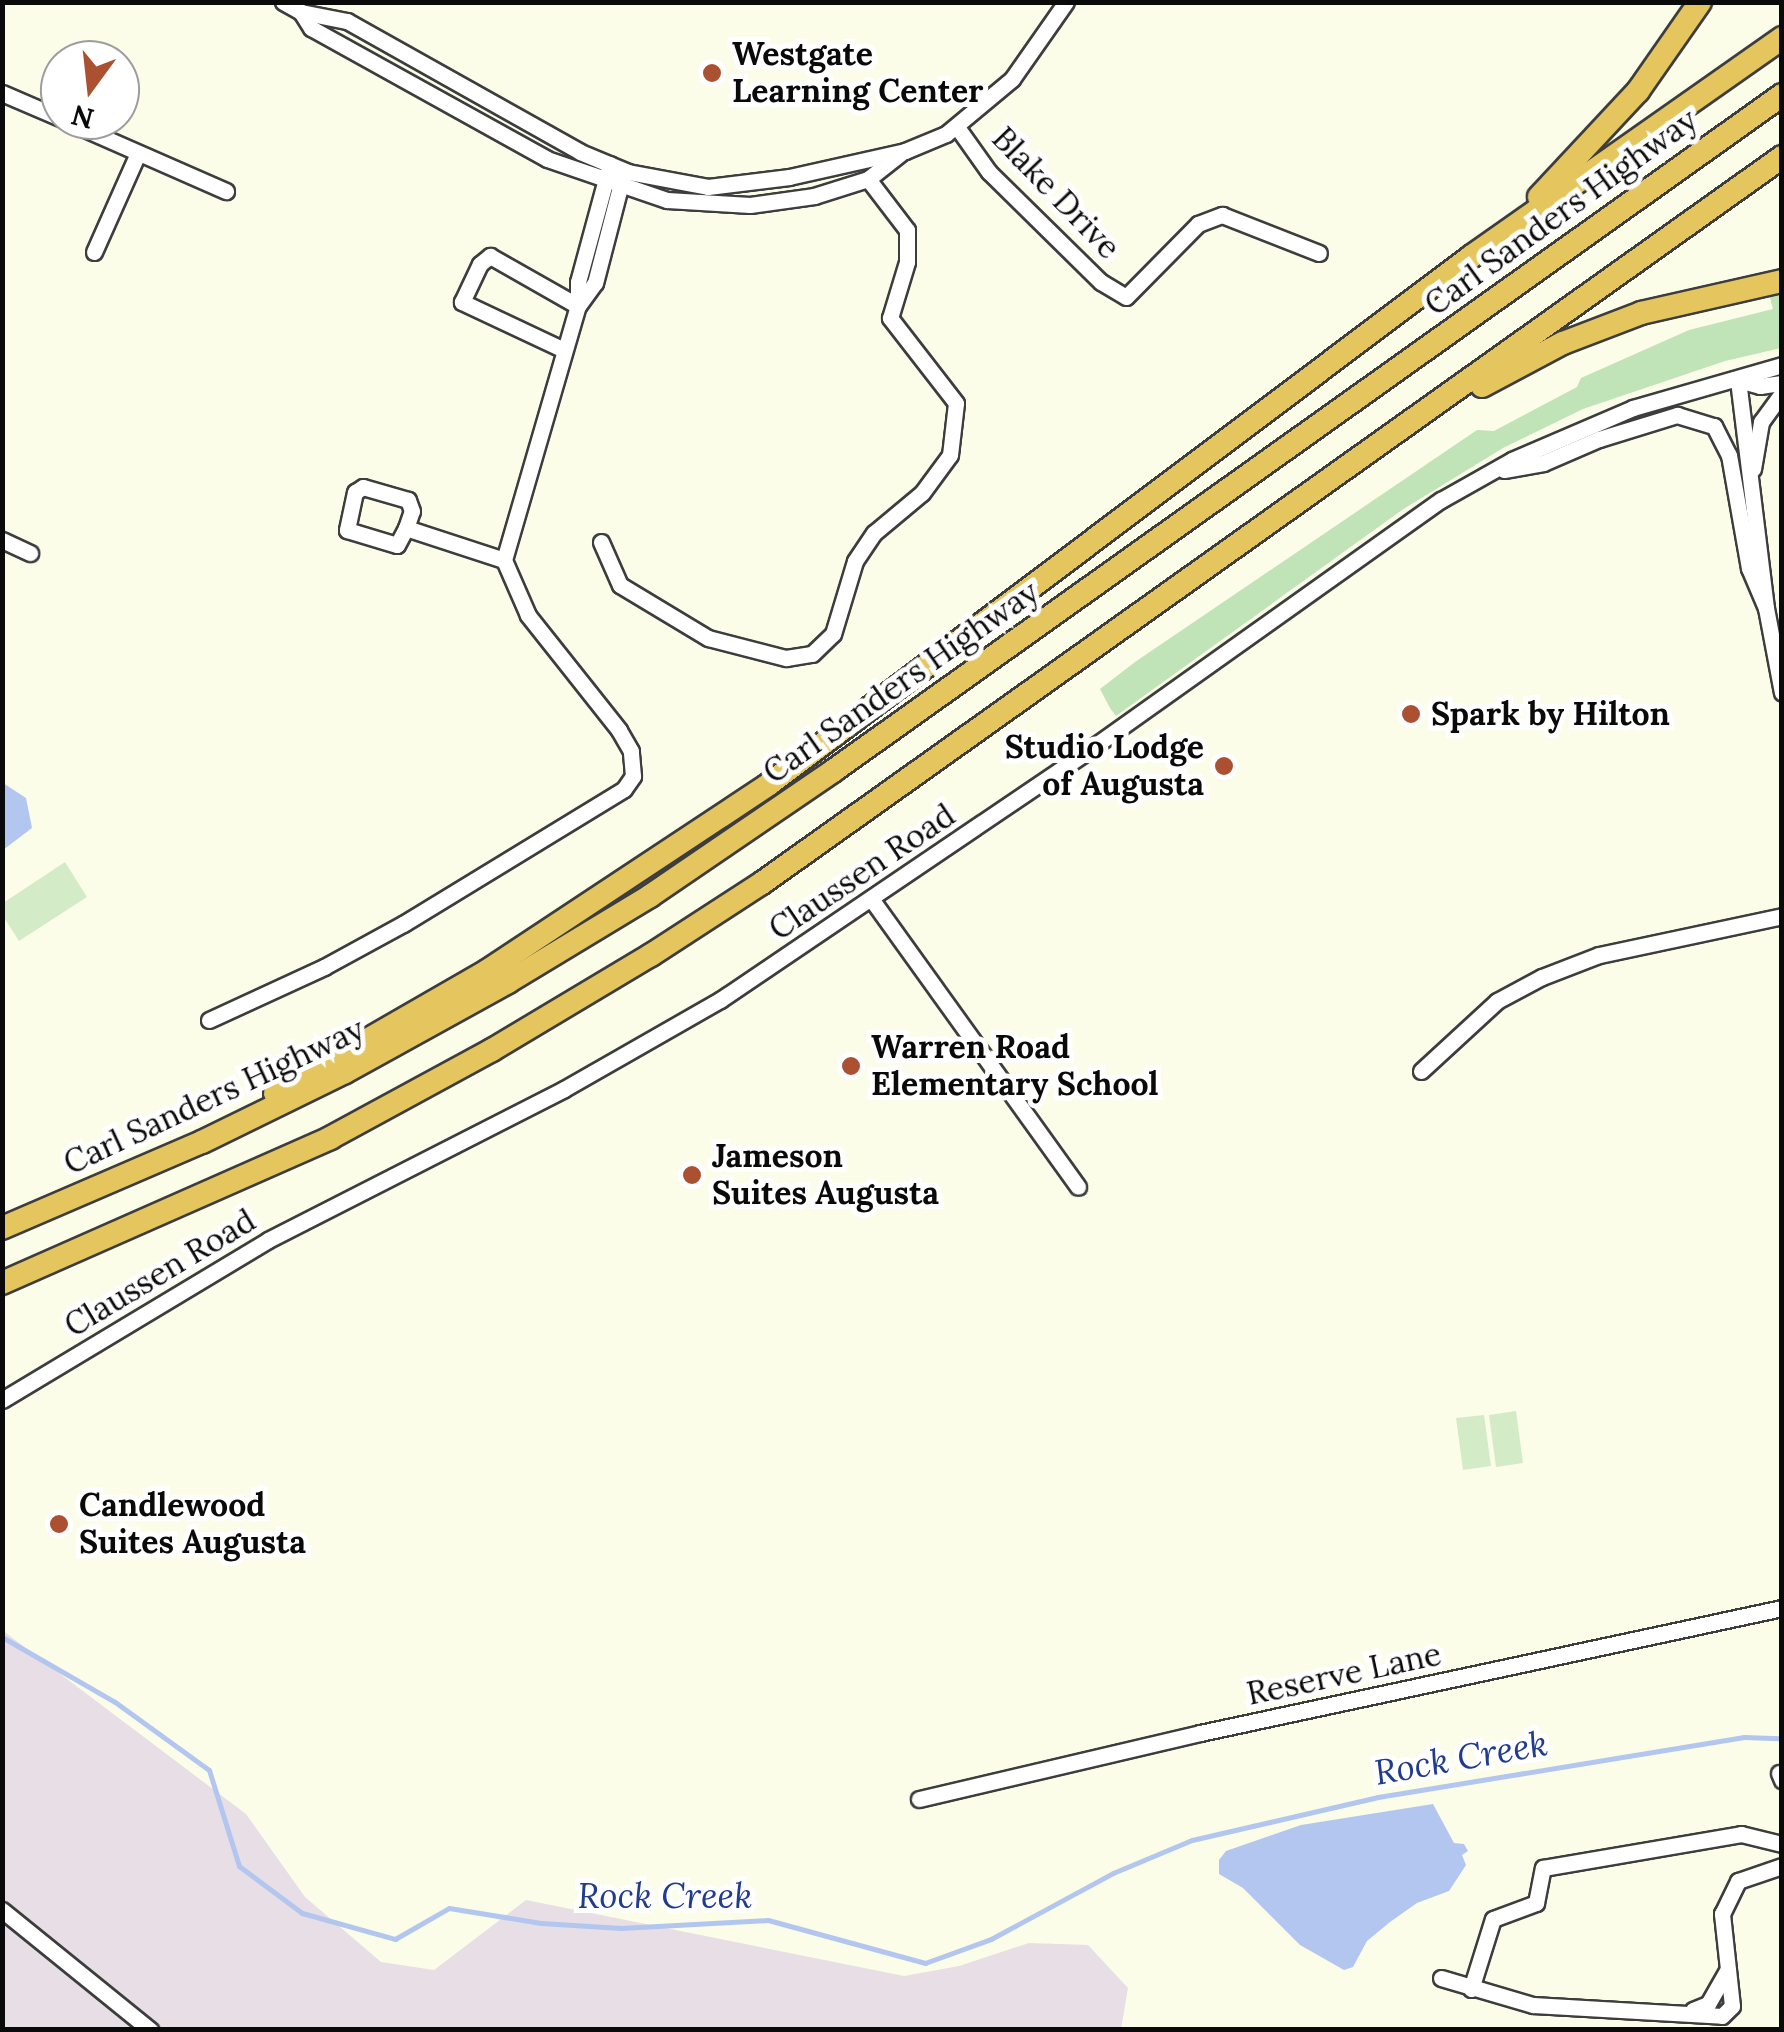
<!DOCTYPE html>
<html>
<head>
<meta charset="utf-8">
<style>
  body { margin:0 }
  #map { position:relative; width:1784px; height:2032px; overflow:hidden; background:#fbfde9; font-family:Lora,serif }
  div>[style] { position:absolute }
  .industrial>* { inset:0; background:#e8dee6 }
  .green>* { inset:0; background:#c0e3b7 }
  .pitch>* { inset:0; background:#d4ebc8 }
  .water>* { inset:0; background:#b3c6ef }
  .stream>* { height:5px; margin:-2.5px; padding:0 2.5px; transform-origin:2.5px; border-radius:2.5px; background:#b3c6ef }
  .roads { filter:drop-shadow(2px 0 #3d3d3d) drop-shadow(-2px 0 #3d3d3d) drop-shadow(0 2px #3d3d3d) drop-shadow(0 -2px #3d3d3d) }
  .minor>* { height:15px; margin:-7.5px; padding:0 7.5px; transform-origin:7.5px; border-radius:7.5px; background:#fff }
  .highway>* { height:22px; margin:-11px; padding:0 11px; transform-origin:11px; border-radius:11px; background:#e5c65e }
  .dots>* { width:28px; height:28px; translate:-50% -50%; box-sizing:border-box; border:5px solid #fff; border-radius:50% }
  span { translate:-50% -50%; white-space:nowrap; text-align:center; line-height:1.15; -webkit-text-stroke:10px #fff; paint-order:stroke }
  .poi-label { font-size:32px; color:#0a0a0a; font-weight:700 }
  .left { translate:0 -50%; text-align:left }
  .right { translate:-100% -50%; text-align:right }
  .street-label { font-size:32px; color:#0a0a0a }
  .water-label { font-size:35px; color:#213c8d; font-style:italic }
  .frame { position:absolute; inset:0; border:5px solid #0a0a0a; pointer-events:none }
  .north { position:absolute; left:40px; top:40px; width:100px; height:100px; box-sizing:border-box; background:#fff; border:2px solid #9d9d9d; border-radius:50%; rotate:195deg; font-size:28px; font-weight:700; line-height:40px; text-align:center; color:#0a0a0a }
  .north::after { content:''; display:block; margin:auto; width:35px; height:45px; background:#ab5131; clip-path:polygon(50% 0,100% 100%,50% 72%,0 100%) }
</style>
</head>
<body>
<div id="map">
  <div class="industrial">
    <i style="clip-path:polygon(2px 1630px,246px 1814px,305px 1897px,381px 1962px,434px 1970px,526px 1900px,904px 1976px,959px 1966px,1029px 1943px,1088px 1945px,1128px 1988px,1121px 2029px,3px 2029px)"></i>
  </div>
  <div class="green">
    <i style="clip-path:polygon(1781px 289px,1781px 348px,1725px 361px,1583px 409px,1503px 448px,1402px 510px,1116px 716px,1110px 708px,1100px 689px,1135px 662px,1477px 430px,1494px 431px,1577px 387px,1581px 378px,1689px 330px,1773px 309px,1769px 294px)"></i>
  </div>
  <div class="pitch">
    <i style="clip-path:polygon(65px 862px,87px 897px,19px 941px,3px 916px,3px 903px)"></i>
    <i style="clip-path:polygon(1516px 1411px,1523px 1463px,1496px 1467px,1489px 1415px)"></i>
    <i style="clip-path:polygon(1484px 1415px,1491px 1466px,1463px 1470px,1456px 1418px)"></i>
  </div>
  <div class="water">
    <i style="clip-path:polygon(3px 783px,26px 798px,32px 828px,3px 850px)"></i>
    <i style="clip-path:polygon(1433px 1804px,1454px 1843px,1464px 1844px,1468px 1851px,1462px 1855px,1466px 1865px,1449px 1891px,1417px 1903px,1390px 1922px,1367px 1941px,1353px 1967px,1344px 1970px,1300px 1945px,1243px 1888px,1219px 1874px,1219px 1860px,1226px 1851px,1301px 1825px)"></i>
  </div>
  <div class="stream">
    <i style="left:2px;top:1637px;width:130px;rotate:29.9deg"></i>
    <i style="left:115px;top:1702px;width:116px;rotate:35.9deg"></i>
    <i style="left:209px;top:1770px;width:101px;rotate:72.6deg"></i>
    <i style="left:239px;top:1866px;width:79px;rotate:36.7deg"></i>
    <i style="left:302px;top:1913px;width:97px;rotate:15.6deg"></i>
    <i style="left:395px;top:1939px;width:62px;rotate:-29.9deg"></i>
    <i style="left:449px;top:1908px;width:93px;rotate:9.3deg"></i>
    <i style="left:541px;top:1923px;width:80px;rotate:3.6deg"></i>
    <i style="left:621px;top:1928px;width:147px;rotate:-3.1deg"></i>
    <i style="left:768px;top:1920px;width:163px;rotate:15.3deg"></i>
    <i style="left:925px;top:1963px;width:70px;rotate:-20deg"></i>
    <i style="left:991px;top:1939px;width:139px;rotate:-28.4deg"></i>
    <i style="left:1113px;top:1873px;width:86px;rotate:-22.7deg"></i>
    <i style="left:1192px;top:1840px;width:191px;rotate:-13deg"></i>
    <i style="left:1378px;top:1797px;width:371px;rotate:-9.3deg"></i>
    <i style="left:1744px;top:1737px;width:38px;rotate:2deg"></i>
  </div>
  <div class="roads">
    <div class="minor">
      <i style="left:283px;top:2px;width:21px;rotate:29deg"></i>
      <i style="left:301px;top:12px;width:47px;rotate:11.1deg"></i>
      <i style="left:347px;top:21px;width:267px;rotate:29.3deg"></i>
      <i style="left:580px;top:152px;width:52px;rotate:22.6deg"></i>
      <i style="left:628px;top:172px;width:81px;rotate:10.6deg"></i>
      <i style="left:708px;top:187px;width:82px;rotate:-7deg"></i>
      <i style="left:789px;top:177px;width:119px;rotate:-12.6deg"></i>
      <i style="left:905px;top:151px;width:44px;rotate:-22.5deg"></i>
      <i style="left:946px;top:134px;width:86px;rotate:-39.8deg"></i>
      <i style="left:1012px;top:79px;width:94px;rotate:-55deg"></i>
      <i style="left:301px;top:12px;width:19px;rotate:58deg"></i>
      <i style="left:311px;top:28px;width:270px;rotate:29deg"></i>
      <i style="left:547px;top:159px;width:127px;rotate:18.9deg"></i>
      <i style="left:667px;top:200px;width:83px;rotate:3.4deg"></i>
      <i style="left:750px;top:205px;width:65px;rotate:-8deg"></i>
      <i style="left:814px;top:196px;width:57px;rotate:-17.5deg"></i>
      <i style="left:868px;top:179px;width:42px;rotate:-38.2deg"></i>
      <i style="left:2px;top:93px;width:63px;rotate:23.3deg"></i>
      <i style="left:64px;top:120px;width:177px;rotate:23.7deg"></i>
      <i style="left:957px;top:127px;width:55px;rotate:54.6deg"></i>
      <i style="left:989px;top:172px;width:157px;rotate:44.5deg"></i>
      <i style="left:1101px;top:282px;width:29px;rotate:31deg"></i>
      <i style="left:1126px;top:297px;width:103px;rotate:-45.4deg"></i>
      <i style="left:1198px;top:224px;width:26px;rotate:-21deg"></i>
      <i style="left:1222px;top:215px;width:104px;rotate:21.4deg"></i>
      <i style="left:94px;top:252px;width:108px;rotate:-66deg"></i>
      <i style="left:578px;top:306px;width:29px;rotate:-54deg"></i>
      <i style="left:595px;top:283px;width:107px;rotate:-75.4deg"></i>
      <i style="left:564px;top:350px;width:113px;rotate:-154.8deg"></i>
      <i style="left:462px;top:302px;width:42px;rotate:-64.7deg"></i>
      <i style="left:480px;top:264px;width:13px;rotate:-39deg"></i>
      <i style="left:490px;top:256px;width:101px;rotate:29.6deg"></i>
      <i style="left:1738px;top:380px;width:230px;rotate:83deg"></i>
      <i style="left:1766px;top:608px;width:86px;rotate:79.3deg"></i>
      <i style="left:1738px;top:380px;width:23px;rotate:15deg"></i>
      <i style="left:1760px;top:386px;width:22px;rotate:-8deg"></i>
      <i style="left:1753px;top:469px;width:48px;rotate:-80.3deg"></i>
      <i style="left:1761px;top:422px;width:36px;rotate:-54deg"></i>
      <i style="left:1504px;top:470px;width:40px;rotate:-10deg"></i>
      <i style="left:1543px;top:463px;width:61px;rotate:-23.2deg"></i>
      <i style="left:1599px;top:439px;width:82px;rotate:-17.1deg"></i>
      <i style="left:1677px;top:415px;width:39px;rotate:17deg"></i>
      <i style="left:1714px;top:426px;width:33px;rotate:63deg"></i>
      <i style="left:1729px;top:455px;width:115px;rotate:80deg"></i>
      <i style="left:1749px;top:568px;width:43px;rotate:67deg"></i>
      <i style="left:406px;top:528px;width:18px;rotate:-71deg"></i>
      <i style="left:412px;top:511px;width:12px;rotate:-110deg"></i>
      <i style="left:408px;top:500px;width:47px;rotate:-163.9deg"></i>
      <i style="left:363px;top:487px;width:9px;rotate:148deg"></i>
      <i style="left:355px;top:492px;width:39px;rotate:102deg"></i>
      <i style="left:347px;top:530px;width:52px;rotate:16.7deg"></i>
      <i style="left:397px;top:545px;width:19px;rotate:-62deg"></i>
      <i style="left:406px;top:528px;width:103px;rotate:18.1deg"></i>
      <i style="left:2px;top:540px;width:31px;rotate:25deg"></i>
      <i style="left:601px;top:542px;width:47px;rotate:66.2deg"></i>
      <i style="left:620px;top:585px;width:103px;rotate:31.1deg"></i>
      <i style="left:708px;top:638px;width:81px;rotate:14.4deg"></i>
      <i style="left:786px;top:658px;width:26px;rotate:-9deg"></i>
      <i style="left:812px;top:654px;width:29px;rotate:-44deg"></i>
      <i style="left:833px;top:634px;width:76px;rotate:-73.2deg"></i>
      <i style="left:855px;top:561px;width:34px;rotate:-56deg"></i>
      <i style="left:874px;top:533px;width:62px;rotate:-39.8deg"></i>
      <i style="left:922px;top:493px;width:47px;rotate:-53.6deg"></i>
      <i style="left:950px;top:455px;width:52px;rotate:-83.4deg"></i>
      <i style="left:956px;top:403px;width:108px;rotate:-127.8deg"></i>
      <i style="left:890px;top:318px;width:59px;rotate:-73.1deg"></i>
      <i style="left:907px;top:262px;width:32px;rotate:-90deg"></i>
      <i style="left:907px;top:230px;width:64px;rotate:-127.4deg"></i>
      <i style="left:872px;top:900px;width:353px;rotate:54.3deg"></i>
      <i style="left:209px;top:1020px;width:127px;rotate:-24.7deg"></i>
      <i style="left:324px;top:967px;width:90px;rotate:-28.6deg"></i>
      <i style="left:403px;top:924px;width:259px;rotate:-31.4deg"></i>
      <i style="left:624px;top:789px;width:16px;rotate:-55deg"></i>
      <i style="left:633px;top:776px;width:25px;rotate:-95deg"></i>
      <i style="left:631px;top:751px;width:24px;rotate:-120deg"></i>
      <i style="left:619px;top:730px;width:147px;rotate:-128.4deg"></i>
      <i style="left:528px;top:615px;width:60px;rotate:-113.6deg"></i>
      <i style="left:504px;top:560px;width:265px;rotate:-73.8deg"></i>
      <i style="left:578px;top:306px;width:24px;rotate:-90deg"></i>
      <i style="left:578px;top:282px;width:122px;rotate:-74.8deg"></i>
      <i style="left:1421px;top:1071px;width:103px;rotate:-42.6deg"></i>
      <i style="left:1497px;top:1001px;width:51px;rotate:-28.1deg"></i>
      <i style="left:1542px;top:977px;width:61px;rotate:-21.1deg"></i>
      <i style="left:1599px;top:955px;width:187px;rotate:-12deg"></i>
      <i style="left:2px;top:1400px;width:310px;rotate:-31deg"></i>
      <i style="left:268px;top:1240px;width:332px;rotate:-27deg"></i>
      <i style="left:564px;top:1089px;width:180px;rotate:-29.7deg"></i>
      <i style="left:720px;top:1000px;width:442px;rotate:-34.1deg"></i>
      <i style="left:1086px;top:752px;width:435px;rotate:-35.4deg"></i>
      <i style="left:1441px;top:500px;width:81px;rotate:-29.4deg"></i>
      <i style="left:1512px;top:460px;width:132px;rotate:-23.3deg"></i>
      <i style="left:1633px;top:408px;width:155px;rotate:-16.1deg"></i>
      <i style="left:1779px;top:1773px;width:8px;rotate:67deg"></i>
      <i style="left:919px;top:1799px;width:289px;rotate:-13.2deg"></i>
      <i style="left:1200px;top:1733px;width:595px;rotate:-12.12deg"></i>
      <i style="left:2px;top:1910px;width:191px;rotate:39deg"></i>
      <i style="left:1441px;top:1978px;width:96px;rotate:16.4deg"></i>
      <i style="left:1533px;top:2005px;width:189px;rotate:3.3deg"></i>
      <i style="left:1722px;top:2016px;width:14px;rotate:-45deg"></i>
      <i style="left:1732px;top:2006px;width:93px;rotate:-96.2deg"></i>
      <i style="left:1722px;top:1914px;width:37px;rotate:-64deg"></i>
      <i style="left:1738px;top:1881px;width:46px;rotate:-18.8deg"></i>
      <i style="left:1471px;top:1989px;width:73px;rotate:-72.6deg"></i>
      <i style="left:1493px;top:1919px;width:46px;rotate:-20.4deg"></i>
      <i style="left:1536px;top:1903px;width:36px;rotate:-79deg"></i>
      <i style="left:1543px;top:1868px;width:201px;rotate:-9.7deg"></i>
      <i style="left:1741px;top:1834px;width:42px;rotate:13.7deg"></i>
      <i style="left:1693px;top:2010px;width:16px;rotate:-22deg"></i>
      <i style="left:1708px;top:2004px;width:40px;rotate:-60.3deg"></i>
    </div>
    <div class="highway">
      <i style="left:1539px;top:197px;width:145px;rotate:-47deg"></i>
      <i style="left:1638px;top:91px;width:108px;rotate:-55.1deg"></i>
      <i style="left:1482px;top:386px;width:92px;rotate:-28deg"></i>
      <i style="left:1563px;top:343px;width:84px;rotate:-21deg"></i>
      <i style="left:1641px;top:313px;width:145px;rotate:-12.8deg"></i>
      <i style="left:275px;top:1093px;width:245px;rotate:-29.9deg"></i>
      <i style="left:487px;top:971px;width:338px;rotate:-33.5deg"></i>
      <i style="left:769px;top:784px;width:879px;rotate:-36.91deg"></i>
      <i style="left:1472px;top:256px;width:379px;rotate:-35.1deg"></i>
      <i style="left:2px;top:1228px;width:218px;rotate:-23.3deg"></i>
      <i style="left:202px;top:1142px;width:159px;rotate:-26.1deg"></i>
      <i style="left:345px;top:1072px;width:186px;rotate:-28.9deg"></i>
      <i style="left:508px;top:982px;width:166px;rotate:-31.2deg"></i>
      <i style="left:650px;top:896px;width:222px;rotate:-34.3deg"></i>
      <i style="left:833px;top:771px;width:1165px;rotate:-35.46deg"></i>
      <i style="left:2px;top:1283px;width:359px;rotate:-23.8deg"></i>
      <i style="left:330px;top:1138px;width:184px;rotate:-28.5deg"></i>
      <i style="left:492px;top:1050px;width:185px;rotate:-30.9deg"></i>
      <i style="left:651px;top:955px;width:132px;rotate:-33deg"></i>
      <i style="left:762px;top:883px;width:1252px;rotate:-35.44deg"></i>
    </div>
  </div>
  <div class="dots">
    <i style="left:712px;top:73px;background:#ab5131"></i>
    <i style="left:1411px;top:714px;background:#ab5131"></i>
    <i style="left:1224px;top:766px;background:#ab5131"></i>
    <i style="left:851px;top:1066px;background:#ab5131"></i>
    <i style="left:692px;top:1175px;background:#ab5131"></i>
    <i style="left:59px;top:1524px;background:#ab5131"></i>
  </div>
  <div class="poi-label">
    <span class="left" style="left:732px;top:73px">Westgate<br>Learning Center</span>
    <span class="left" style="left:1431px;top:714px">Spark by Hilton</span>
    <span class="right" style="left:1204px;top:766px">Studio Lodge<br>of Augusta</span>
    <span class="left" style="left:871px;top:1066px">Warren Road<br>Elementary School</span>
    <span class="left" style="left:712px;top:1175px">Jameson<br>Suites Augusta</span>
    <span class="left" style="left:79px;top:1524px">Candlewood<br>Suites Augusta</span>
  </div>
  <div class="street-label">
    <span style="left:1056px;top:193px;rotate:46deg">Blake Drive</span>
    <span style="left:1561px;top:212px;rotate:-36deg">Carl Sanders Highway</span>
    <span style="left:901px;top:682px;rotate:-35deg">Carl Sanders Highway</span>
    <span style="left:862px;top:872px;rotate:-34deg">Claussen Road</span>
    <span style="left:214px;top:1096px;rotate:-25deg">Carl Sanders Highway</span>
    <span style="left:160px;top:1273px;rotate:-31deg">Claussen Road</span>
    <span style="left:1344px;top:1674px;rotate:-12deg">Reserve Lane</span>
  </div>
  <div class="water-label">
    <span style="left:1461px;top:1758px;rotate:-10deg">Rock Creek</span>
    <span style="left:665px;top:1896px">Rock Creek</span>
  </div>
  <div class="frame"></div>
  <div class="north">N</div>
</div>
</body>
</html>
